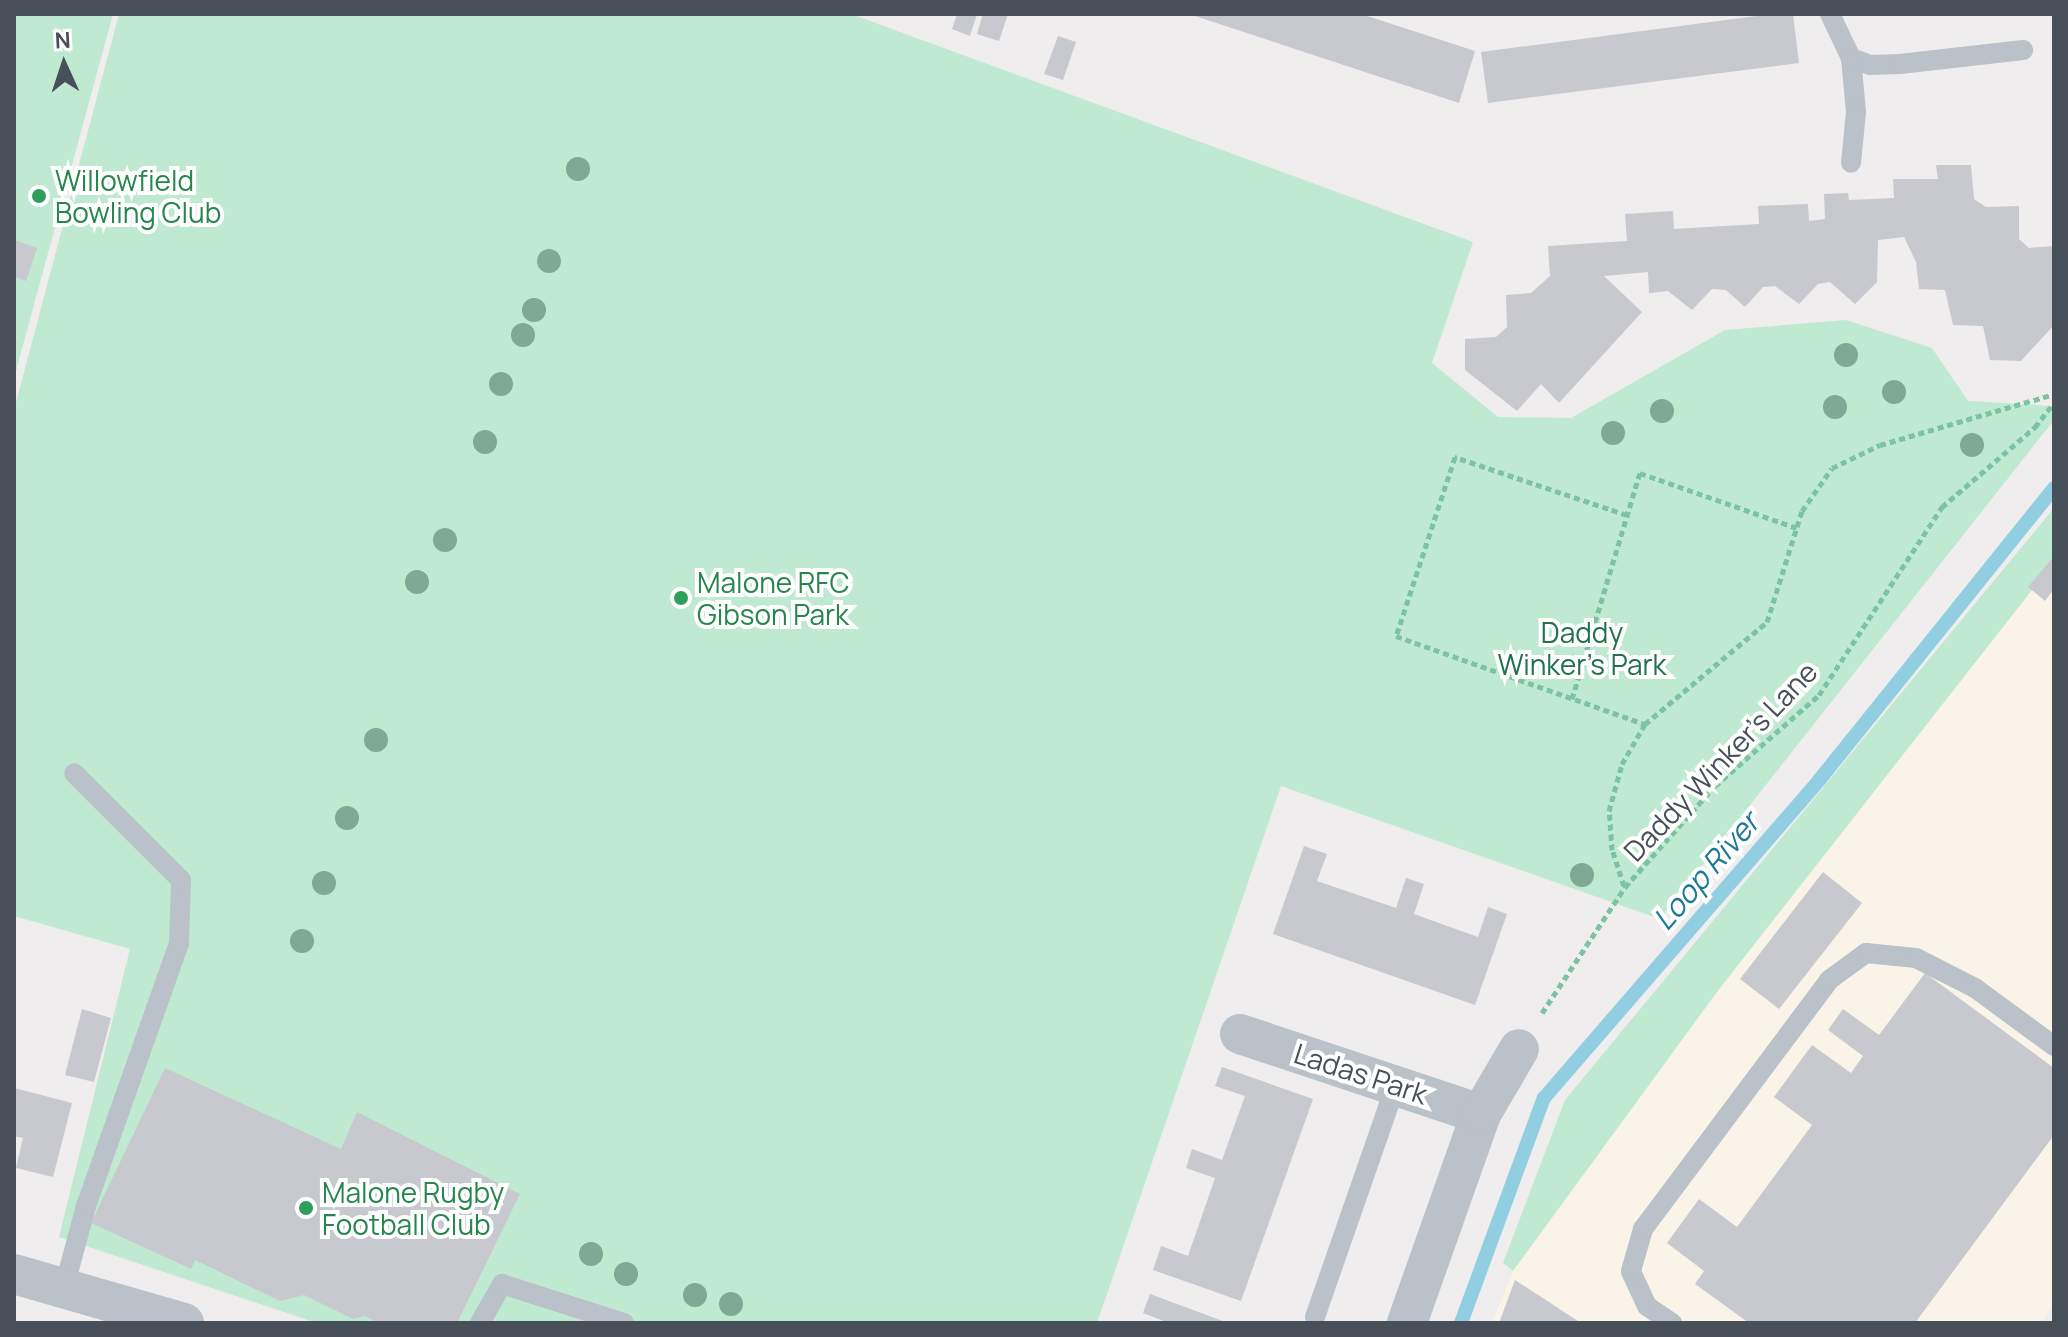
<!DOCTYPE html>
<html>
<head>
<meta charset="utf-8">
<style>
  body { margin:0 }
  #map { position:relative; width:2068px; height:1337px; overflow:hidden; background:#efeded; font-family:Manrope,sans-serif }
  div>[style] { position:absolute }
  .commercial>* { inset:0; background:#f9f4e7 }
  .green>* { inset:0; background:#bfe9d1 }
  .stream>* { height:14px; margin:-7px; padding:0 7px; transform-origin:7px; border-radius:7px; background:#91cee1 }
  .building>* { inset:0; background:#c7c9cf }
  .path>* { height:5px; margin-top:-2.5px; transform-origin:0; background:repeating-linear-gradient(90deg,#7cc3a2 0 6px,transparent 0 10px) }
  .lane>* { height:20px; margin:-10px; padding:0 10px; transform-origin:10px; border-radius:10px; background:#bac1c8 }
  .street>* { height:40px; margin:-20px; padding:0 20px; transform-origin:20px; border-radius:20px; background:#bac1c8 }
  .trees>* { width:24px; height:24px; margin:-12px; border-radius:50%; background:#7ea994 }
  .dots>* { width:22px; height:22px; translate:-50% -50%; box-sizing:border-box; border:4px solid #fff; border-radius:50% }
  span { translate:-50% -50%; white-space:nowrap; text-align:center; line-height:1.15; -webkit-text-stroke:8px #fff; paint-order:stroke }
  .leisure-label { font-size:28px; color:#27864d }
  .left { translate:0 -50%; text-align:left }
  .park-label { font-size:28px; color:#21714b }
  .street-label { font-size:28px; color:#475058 }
  .water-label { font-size:30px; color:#1c7996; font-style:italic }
  .frame { position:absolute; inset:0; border:16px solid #475058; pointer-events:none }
  .north { position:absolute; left:24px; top:24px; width:80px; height:80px; -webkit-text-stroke:6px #fff; paint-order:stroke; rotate:357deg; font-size:22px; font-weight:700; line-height:32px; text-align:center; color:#475058 }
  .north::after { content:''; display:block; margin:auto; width:28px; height:36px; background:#475058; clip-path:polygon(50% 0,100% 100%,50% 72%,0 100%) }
</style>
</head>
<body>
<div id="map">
  <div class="commercial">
    <i style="clip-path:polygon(2054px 559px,2054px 1304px,2041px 1323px,1492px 1323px,1513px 1271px,1604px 1116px)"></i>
  </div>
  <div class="green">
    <i style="clip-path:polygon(14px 14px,113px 14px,14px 378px)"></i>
    <i style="clip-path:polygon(119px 14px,851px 14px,1473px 242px,1432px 363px,1498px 417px,1571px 418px,1725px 330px,1846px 320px,1932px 348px,1968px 401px,2054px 406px,2054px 420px,1660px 919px,1281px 786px,1097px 1323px,317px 1323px,59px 1237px,130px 949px,14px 916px,14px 410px)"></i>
    <i style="clip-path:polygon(2054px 508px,2054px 562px,1717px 992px,1513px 1271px,1503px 1263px,1565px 1100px)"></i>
  </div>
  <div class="stream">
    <i style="left:1461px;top:1323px;width:240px;rotate:-69.8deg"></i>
    <i style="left:1544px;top:1098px;width:422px;rotate:-49.1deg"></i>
    <i style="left:1820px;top:779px;width:373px;rotate:-51.2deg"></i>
  </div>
  <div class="building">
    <i style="clip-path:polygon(957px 14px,977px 14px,970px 36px,952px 29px)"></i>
    <i style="clip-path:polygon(983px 14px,1008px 14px,999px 41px,977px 34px)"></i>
    <i style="clip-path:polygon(1189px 14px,1361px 14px,1475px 51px,1459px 103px)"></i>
    <i style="clip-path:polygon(1772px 14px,1793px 14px,1799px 63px,1488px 103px,1481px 52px)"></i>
    <i style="clip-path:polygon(1058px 36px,1076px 42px,1063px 80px,1044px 74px)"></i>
    <i style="clip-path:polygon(1936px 165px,1971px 165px,1974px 199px,1986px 207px,2019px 206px,2019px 239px,2029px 248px,2054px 246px,2054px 325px,2021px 361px,1990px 360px,1983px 326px,1953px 325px,1945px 290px,1919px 289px,1916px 262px,1904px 237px,1878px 240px,1877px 282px,1855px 304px,1830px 282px,1818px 284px,1799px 304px,1775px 286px,1763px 287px,1745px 307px,1726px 290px,1712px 289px,1692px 310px,1668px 291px,1649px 293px,1648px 272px,1604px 276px,1642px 312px,1559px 403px,1541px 384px,1517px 411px,1465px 370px,1465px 339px,1496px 337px,1507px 327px,1506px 295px,1531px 293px,1550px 276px,1548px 246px,1627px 241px,1625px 214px,1673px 211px,1674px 229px,1759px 224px,1758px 206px,1808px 204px,1809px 221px,1825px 219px,1824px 194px,1848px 193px,1849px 200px,1894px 198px,1893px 179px,1938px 179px)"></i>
    <i style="clip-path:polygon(14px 240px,37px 248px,26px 281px,14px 277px)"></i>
    <i style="clip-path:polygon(2054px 556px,2054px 589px,2045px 601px,2028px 587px)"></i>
    <i style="clip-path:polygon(1304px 846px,1327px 854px,1317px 881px,1396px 908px,1406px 878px,1424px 884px,1414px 914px,1478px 937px,1488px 907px,1507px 914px,1475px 1005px,1273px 934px)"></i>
    <i style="clip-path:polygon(1823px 872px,1862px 903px,1779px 1009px,1740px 979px)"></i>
    <i style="clip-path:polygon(1925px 973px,2054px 1068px,2054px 1135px,1915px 1323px,1749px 1323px,1695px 1284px,1704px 1271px,1667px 1243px,1699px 1199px,1737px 1227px,1812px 1125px,1774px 1097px,1812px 1045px,1851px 1073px,1863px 1056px,1828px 1030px,1843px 1009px,1879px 1035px)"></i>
    <i style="clip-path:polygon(82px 1009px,111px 1018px,94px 1082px,65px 1075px)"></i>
    <i style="clip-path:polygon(1222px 1067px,1313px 1099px,1241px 1301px,1153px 1270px,1161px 1246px,1188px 1256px,1215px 1178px,1186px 1168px,1192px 1149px,1222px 1160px,1245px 1096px,1215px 1086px)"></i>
    <i style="clip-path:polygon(165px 1068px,341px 1149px,357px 1112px,520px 1194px,457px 1323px,379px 1323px,365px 1316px,353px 1319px,304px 1295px,280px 1301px,195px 1260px,191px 1269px,91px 1223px)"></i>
    <i style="clip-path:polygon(14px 1088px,72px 1103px,53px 1177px,16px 1168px,23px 1138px,14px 1136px)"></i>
    <i style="clip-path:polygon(1515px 1280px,1581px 1323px,1499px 1323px)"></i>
    <i style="clip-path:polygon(1150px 1294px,1228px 1323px,1169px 1323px,1143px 1313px)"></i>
  </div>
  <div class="path">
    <i style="left:1627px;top:515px;width:182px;rotate:-161.4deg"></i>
    <i style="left:1455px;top:457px;width:188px;rotate:108.2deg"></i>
    <i style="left:1396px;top:636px;width:264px;rotate:19.5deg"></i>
    <i style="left:1572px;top:699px;width:236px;rotate:-73.3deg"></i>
    <i style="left:1640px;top:473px;width:166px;rotate:19.3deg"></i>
    <i style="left:1624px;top:886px;width:38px;rotate:-108deg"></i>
    <i style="left:1612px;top:850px;width:39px;rotate:-94deg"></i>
    <i style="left:1609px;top:811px;width:49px;rotate:-74.5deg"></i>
    <i style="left:1622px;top:764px;width:46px;rotate:-60.1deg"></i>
    <i style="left:1645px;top:724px;width:159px;rotate:-39.9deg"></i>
    <i style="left:1767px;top:622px;width:116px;rotate:-72.5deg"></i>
    <i style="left:1802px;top:511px;width:52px;rotate:-55.1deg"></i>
    <i style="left:1832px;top:468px;width:53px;rotate:-25.6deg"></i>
    <i style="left:1880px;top:445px;width:181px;rotate:-16.3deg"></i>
    <i style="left:1542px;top:1013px;width:151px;rotate:-56.6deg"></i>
    <i style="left:1625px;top:887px;width:135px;rotate:-48.3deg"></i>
    <i style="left:1715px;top:786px;width:138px;rotate:-41.2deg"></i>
    <i style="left:1819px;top:695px;width:225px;rotate:-56.8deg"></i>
    <i style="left:1942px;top:507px;width:123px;rotate:-40.7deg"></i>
    <i style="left:2035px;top:427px;width:31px;rotate:-52deg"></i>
  </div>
  <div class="lane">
    <i style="left:1830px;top:14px;width:49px;rotate:64.5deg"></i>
    <i style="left:1851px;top:58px;width:54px;rotate:84.7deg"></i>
    <i style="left:1856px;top:112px;width:51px;rotate:95.6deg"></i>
    <i style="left:1851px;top:58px;width:20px;rotate:20deg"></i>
    <i style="left:1870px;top:65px;width:30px;rotate:-2deg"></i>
    <i style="left:1900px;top:64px;width:124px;rotate:-6.5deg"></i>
    <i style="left:64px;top:1288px;width:85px;rotate:-75deg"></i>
    <i style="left:86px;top:1206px;width:278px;rotate:-70.5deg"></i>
    <i style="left:179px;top:944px;width:64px;rotate:-88.2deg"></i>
    <i style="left:181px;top:880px;width:151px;rotate:-135deg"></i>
    <i style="left:1315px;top:1317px;width:247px;rotate:-70.8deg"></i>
    <i style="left:480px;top:1323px;width:45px;rotate:-60.6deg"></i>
    <i style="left:502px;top:1284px;width:128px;rotate:17.7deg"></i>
    <i style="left:1672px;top:1323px;width:30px;rotate:-146deg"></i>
    <i style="left:1647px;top:1306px;width:38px;rotate:-115deg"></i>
    <i style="left:1631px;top:1271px;width:44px;rotate:-74.1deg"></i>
    <i style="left:1643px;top:1229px;width:311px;rotate:-53.2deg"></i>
    <i style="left:1829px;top:980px;width:46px;rotate:-36.1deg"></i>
    <i style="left:1866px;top:953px;width:50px;rotate:5.7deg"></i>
    <i style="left:1916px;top:958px;width:66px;rotate:27deg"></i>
    <i style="left:1975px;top:988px;width:98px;rotate:36.3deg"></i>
  </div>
  <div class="street">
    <i style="left:1240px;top:1034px;width:254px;rotate:18.4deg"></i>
    <i style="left:14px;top:1274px;width:177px;rotate:16.1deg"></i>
    <i style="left:1407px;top:1323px;width:222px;rotate:-70.5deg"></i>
    <i style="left:1481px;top:1114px;width:75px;rotate:-59.7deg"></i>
  </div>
  <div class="trees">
    <i style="left:578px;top:169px"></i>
    <i style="left:549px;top:261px"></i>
    <i style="left:534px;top:310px"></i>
    <i style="left:523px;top:335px"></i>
    <i style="left:1846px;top:355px"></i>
    <i style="left:501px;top:384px"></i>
    <i style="left:1894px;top:392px"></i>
    <i style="left:1835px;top:407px"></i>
    <i style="left:1662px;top:411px"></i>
    <i style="left:1613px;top:433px"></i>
    <i style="left:485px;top:442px"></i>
    <i style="left:1972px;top:445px"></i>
    <i style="left:445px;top:540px"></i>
    <i style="left:417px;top:582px"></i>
    <i style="left:376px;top:740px"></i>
    <i style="left:347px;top:818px"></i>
    <i style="left:1582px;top:875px"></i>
    <i style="left:324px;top:883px"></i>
    <i style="left:302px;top:941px"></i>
    <i style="left:591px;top:1254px"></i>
    <i style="left:626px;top:1274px"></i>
    <i style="left:695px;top:1295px"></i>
    <i style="left:731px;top:1304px"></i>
  </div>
  <div class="dots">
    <i style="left:39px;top:196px;background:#2e9e5b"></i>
    <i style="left:681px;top:598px;background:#2e9e5b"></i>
    <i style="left:306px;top:1208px;background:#2e9e5b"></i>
  </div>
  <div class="leisure-label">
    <span class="left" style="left:55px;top:196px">Willowfield<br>Bowling Club</span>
    <span class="left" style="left:697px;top:598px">Malone RFC<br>Gibson Park</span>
    <span class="left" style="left:322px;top:1208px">Malone Rugby<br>Football Club</span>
  </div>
  <div class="park-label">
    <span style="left:1582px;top:648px">Daddy<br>Winker's Park</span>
  </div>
  <div class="street-label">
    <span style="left:1720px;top:761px;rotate:-46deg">Daddy Winker's Lane</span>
    <span style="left:1361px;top:1073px;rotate:18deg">Ladas Park</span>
  </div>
  <div class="water-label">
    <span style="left:1706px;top:871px;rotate:-49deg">Loop River</span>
  </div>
  <div class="frame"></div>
  <div class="north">N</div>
</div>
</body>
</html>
